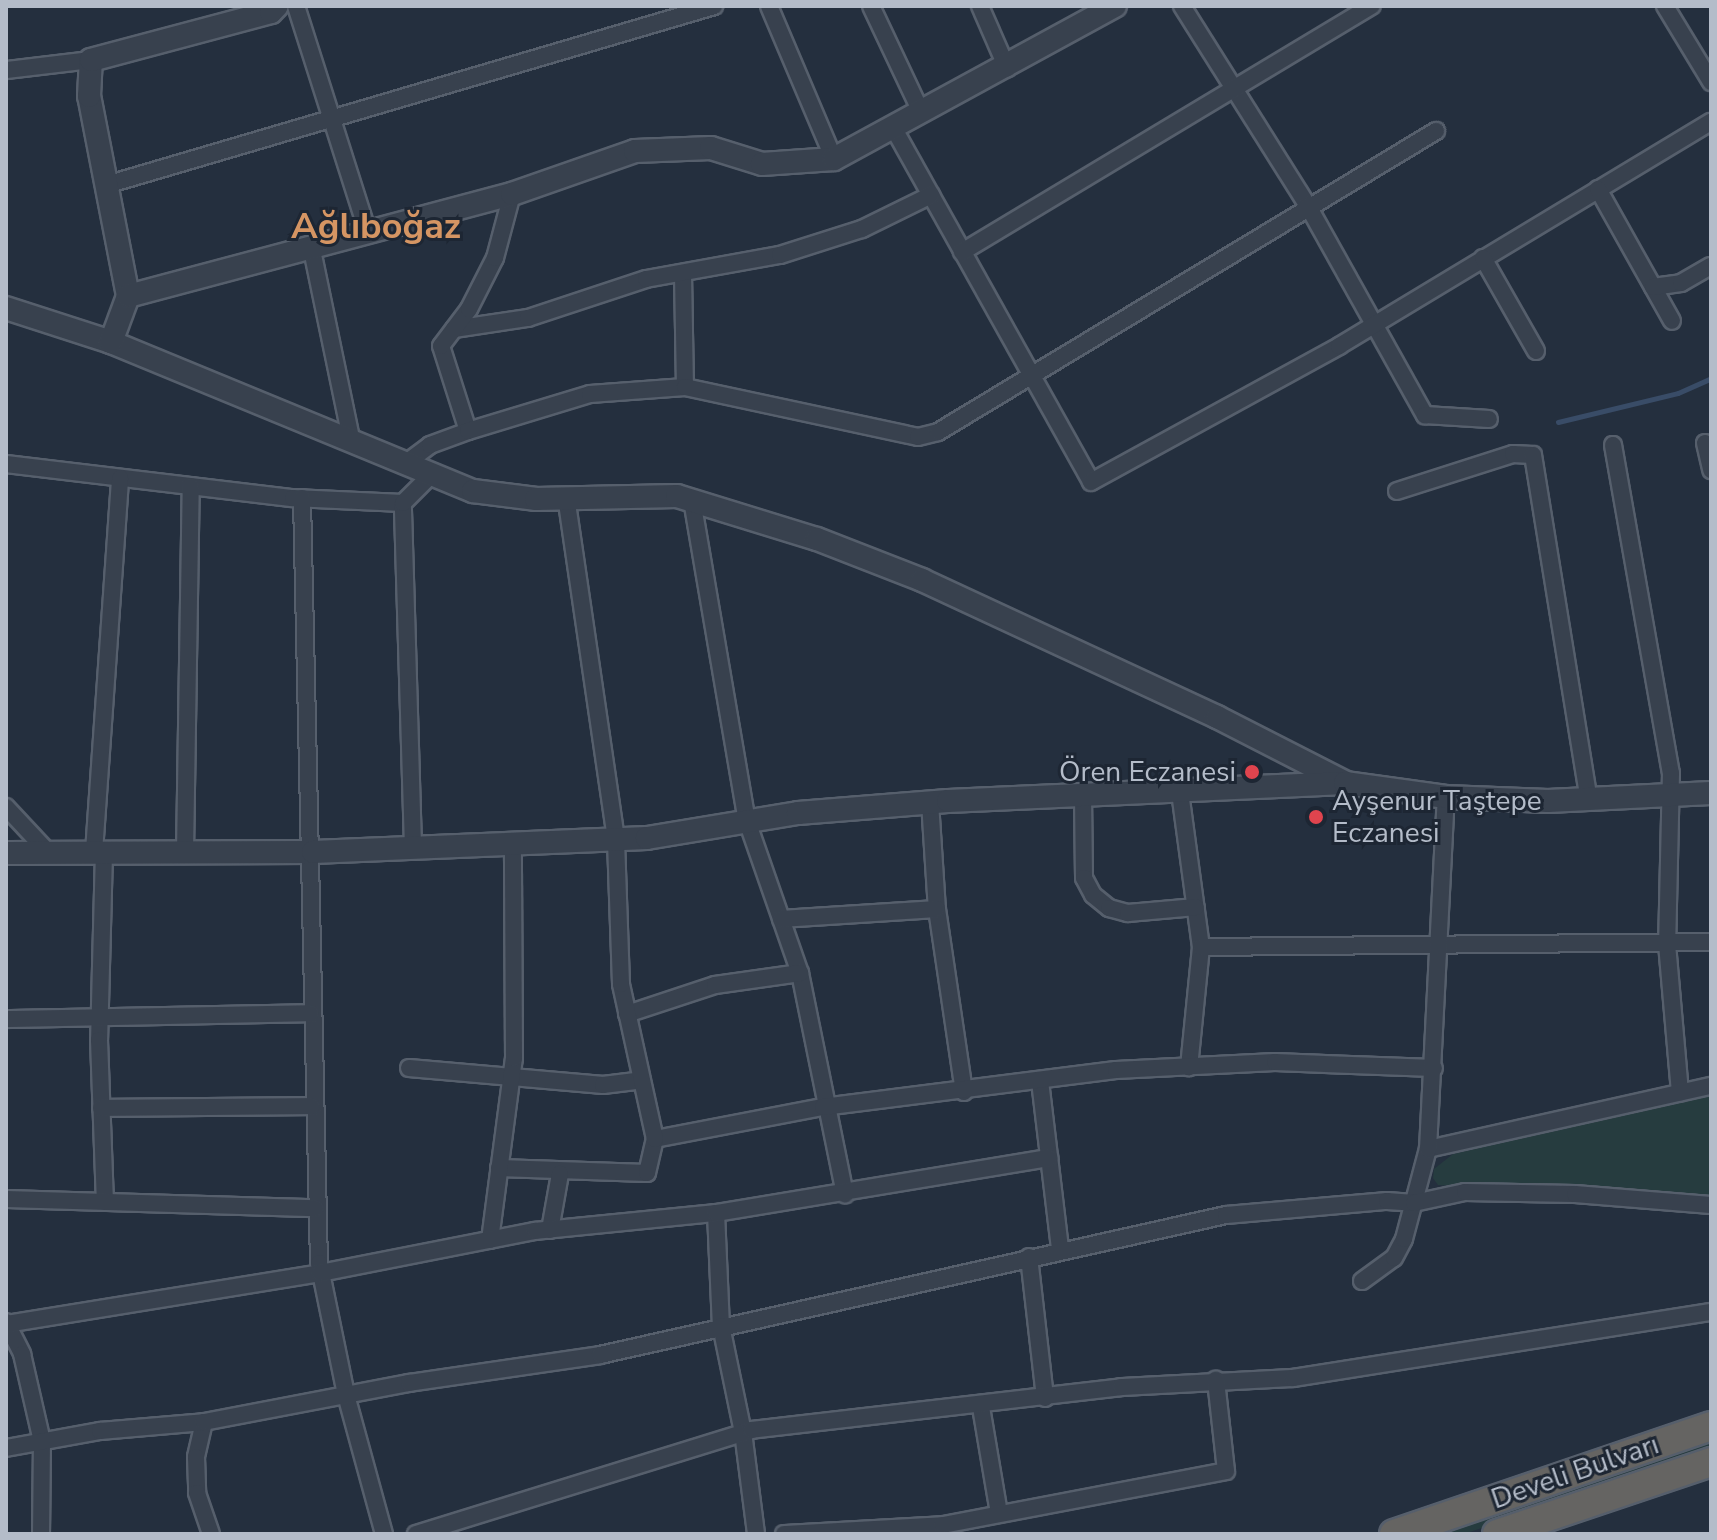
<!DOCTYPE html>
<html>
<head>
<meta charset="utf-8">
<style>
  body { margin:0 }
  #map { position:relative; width:1717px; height:1540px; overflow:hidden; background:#242f3e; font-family:"Nunito Sans",sans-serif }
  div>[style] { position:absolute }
  .green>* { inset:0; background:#263c3f }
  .stream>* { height:5px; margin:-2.5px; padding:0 2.5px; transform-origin:2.5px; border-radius:2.5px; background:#394c67 }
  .roads { filter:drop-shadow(2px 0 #565f6c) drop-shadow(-2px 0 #565f6c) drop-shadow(0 2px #565f6c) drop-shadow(0 -2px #565f6c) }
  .minor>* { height:16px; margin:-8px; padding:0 8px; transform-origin:8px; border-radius:8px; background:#38414e }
  .tertiary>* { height:22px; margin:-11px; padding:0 11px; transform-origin:11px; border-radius:11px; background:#38414e }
  .trunk>* { height:28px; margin:-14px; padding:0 14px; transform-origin:14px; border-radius:14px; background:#656462 }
  .dots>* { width:22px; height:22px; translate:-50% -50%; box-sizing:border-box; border:4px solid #1d2633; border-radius:50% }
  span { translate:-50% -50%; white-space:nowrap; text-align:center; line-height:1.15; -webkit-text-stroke:6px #1d2633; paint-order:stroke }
  .poi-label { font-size:28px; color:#b4bcc9 }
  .right { translate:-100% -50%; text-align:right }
  .left { translate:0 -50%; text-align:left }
  .street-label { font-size:28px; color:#b4bcc9 }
  .district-label { font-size:36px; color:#d59563; font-weight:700 }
  .frame { position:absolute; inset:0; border:8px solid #b4bcc9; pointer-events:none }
</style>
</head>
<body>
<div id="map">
  <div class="green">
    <i style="clip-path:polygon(1711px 1096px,1711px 1197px,1474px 1182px,1451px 1186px,1438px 1185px,1433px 1178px,1434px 1169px,1453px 1154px)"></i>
    <i style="clip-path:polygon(1711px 1440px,1711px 1451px,1464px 1534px,1431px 1534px)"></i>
  </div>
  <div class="stream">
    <i style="left:1558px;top:422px;width:123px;rotate:-13.6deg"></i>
    <i style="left:1678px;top:393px;width:36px;rotate:-24deg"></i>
  </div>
  <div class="roads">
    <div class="minor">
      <i style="left:296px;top:6px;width:235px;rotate:72.4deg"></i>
      <i style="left:769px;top:6px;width:166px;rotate:67deg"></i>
      <i style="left:871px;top:6px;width:119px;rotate:64.7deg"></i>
      <i style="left:980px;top:6px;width:68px;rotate:66.5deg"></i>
      <i style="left:1182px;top:6px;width:236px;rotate:57.8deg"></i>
      <i style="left:1308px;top:206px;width:240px;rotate:60.8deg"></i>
      <i style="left:1425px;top:415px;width:64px;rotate:3.6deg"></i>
      <i style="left:1665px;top:6px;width:89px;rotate:58.8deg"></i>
      <i style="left:6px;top:70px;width:86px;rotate:-6.7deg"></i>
      <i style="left:894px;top:129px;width:404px;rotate:60.8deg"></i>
      <i style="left:1091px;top:482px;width:283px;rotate:-28.7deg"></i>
      <i style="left:1339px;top:346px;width:434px;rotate:-31.1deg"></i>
      <i style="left:106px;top:185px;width:634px;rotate:-16.4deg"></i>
      <i style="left:1598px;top:189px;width:151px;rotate:60.7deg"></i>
      <i style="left:311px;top:245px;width:198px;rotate:78.3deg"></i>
      <i style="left:962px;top:252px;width:478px;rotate:-31deg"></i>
      <i style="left:1483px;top:258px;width:107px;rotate:60.3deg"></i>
      <i style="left:683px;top:274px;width:113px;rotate:89deg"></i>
      <i style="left:1653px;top:287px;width:28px;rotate:-8deg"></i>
      <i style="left:1681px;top:283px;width:34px;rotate:-30deg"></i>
      <i style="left:454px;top:329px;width:75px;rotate:-8.5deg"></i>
      <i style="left:528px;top:318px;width:124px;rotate:-18.3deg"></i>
      <i style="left:646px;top:279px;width:136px;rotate:-10.2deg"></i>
      <i style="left:780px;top:255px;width:86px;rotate:-17.6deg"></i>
      <i style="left:862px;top:229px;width:77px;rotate:-26.2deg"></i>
      <i style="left:468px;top:431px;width:89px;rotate:-107.6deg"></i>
      <i style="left:441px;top:346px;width:46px;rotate:-52.9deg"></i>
      <i style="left:469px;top:309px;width:57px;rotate:-63deg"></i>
      <i style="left:495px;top:258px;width:66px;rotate:-75.1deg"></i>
      <i style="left:1705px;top:443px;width:28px;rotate:77deg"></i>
      <i style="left:1613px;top:445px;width:333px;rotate:80deg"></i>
      <i style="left:1671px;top:773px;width:171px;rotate:91.3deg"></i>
      <i style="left:1667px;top:944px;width:149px;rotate:85deg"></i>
      <i style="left:409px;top:461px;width:26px;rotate:-37deg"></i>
      <i style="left:430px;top:445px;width:40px;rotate:-20.2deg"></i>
      <i style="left:468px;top:431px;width:127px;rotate:-16.9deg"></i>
      <i style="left:590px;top:394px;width:95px;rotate:-4.2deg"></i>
      <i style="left:685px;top:387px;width:238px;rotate:12.1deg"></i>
      <i style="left:918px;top:437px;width:21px;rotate:-14deg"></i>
      <i style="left:938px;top:432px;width:582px;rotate:-31.15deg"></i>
      <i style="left:6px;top:464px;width:289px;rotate:6.8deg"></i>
      <i style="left:293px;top:498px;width:110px;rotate:2.6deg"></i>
      <i style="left:1397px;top:491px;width:122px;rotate:-17.7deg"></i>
      <i style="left:1513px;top:454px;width:20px;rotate:3deg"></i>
      <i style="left:1533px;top:455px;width:349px;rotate:80.8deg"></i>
      <i style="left:302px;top:498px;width:765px;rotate:88.73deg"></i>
      <i style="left:319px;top:1263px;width:135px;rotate:78.4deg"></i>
      <i style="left:346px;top:1395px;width:144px;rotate:74.7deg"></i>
      <i style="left:692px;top:500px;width:326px;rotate:80.3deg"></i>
      <i style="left:747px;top:821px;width:161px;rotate:70.8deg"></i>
      <i style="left:800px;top:973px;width:226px;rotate:78.5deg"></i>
      <i style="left:1180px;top:792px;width:156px;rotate:82.3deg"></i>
      <i style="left:1201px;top:947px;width:121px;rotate:95.7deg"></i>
      <i style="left:1083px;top:796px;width:82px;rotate:89.3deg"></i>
      <i style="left:1084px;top:878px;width:19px;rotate:62deg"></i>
      <i style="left:1093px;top:895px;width:21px;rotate:39deg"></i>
      <i style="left:1109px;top:908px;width:20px;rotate:15deg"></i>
      <i style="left:1128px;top:913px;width:68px;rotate:-5deg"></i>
      <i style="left:930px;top:802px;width:107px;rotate:86.3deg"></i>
      <i style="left:937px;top:909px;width:185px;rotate:81.6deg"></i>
      <i style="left:6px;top:807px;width:62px;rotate:47deg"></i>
      <i style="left:413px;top:847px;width:344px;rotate:-91.7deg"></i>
      <i style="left:403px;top:503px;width:37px;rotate:-45deg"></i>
      <i style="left:94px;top:852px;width:375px;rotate:-86deg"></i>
      <i style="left:104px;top:852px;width:188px;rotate:91.5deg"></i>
      <i style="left:99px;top:1040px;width:162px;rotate:87.9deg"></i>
      <i style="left:185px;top:853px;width:367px;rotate:-89.1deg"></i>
      <i style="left:781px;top:919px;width:156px;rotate:-3.7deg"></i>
      <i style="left:1201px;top:947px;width:510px;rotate:-0.56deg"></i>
      <i style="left:627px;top:1014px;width:93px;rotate:-18.2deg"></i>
      <i style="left:715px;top:985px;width:86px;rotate:-8deg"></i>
      <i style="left:6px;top:1019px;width:305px;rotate:-1.1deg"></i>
      <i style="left:409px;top:1068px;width:195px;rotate:5deg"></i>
      <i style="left:603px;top:1085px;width:39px;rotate:-7deg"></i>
      <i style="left:1040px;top:1081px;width:168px;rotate:83.2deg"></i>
      <i style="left:101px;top:1108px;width:211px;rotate:-0.5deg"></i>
      <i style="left:655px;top:1139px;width:171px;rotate:-10.8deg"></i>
      <i style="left:823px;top:1107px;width:295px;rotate:-7.2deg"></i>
      <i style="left:1116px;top:1070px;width:159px;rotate:-2.9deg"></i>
      <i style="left:1275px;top:1062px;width:159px;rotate:2.2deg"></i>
      <i style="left:1428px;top:1149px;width:290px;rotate:-12.6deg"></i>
      <i style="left:499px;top:1168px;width:148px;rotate:1.9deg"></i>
      <i style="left:647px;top:1173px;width:35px;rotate:-77deg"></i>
      <i style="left:655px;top:1139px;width:159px;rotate:-102.4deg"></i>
      <i style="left:621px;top:984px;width:145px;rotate:-92deg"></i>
      <i style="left:616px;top:839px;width:345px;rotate:-98.3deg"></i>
      <i style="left:6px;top:1199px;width:310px;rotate:1.7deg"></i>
      <i style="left:716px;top:1213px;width:113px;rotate:87.5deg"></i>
      <i style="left:721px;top:1326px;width:108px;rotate:78.3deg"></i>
      <i style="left:743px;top:1432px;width:103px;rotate:82.7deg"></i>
      <i style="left:550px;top:1230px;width:57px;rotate:-79.9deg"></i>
      <i style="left:490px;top:1240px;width:184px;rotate:-82.5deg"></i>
      <i style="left:514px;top:1058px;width:215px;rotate:-90.3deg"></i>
      <i style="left:1029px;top:1257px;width:142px;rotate:83.5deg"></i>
      <i style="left:1362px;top:1281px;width:39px;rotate:-36deg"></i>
      <i style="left:1394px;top:1258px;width:21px;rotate:-62deg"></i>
      <i style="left:1404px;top:1239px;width:93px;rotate:-75.1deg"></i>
      <i style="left:1428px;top:1149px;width:352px;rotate:-87.1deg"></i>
      <i style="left:6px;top:1322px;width:36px;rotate:63deg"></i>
      <i style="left:22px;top:1354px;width:89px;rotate:77.1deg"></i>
      <i style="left:42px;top:1441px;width:93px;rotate:90.6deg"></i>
      <i style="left:6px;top:1324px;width:318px;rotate:-9.2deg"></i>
      <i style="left:320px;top:1273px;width:219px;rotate:-11.1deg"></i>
      <i style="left:535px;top:1231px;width:182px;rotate:-5.7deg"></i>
      <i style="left:716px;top:1213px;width:338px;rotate:-9.4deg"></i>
      <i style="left:981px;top:1407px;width:108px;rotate:80.4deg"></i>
      <i style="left:204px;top:1422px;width:36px;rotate:103deg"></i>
      <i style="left:196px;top:1457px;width:36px;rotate:88deg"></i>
      <i style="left:197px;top:1493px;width:43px;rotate:71.1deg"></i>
      <i style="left:6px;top:1448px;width:96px;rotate:-10.3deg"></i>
      <i style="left:100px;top:1431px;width:104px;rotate:-4.9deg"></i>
      <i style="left:204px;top:1422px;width:209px;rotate:-10.8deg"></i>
      <i style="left:409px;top:1383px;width:193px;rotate:-8.3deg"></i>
      <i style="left:600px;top:1355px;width:641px;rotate:-12.61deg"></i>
      <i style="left:1226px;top:1215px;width:162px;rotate:-5deg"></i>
      <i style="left:1387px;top:1201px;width:27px;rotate:4deg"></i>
      <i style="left:1414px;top:1203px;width:52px;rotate:-12.2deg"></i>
      <i style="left:1465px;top:1192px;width:110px;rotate:1deg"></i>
      <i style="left:1575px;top:1194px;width:136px;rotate:4.6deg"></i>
      <i style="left:416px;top:1534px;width:351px;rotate:-17.2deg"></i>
      <i style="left:751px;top:1430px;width:372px;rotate:-6.6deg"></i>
      <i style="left:1121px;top:1387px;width:172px;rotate:-3deg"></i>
      <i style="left:1293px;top:1378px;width:423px;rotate:-9deg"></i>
      <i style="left:784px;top:1534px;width:159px;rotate:-3.2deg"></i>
      <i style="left:943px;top:1525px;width:288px;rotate:-10.8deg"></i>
      <i style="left:1226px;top:1471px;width:92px;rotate:-96.3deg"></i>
    </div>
    <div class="tertiary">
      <i style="left:128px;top:296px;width:204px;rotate:-101deg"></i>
      <i style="left:89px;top:96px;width:36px;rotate:-87deg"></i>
      <i style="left:91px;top:60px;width:186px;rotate:-14.9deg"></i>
      <i style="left:271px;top:12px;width:8px;rotate:-45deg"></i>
      <i style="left:6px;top:308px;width:110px;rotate:17.9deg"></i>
      <i style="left:111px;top:342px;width:391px;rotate:22.4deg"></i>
      <i style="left:473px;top:491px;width:64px;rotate:7.2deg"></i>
      <i style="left:536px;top:499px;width:141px;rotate:-1.2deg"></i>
      <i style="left:677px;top:496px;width:146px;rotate:17.1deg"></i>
      <i style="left:817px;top:539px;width:113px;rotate:21.3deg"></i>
      <i style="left:922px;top:580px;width:325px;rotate:24.9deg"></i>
      <i style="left:1217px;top:717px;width:143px;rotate:27.1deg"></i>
      <i style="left:111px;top:342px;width:49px;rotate:-69.7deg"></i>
      <i style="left:128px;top:296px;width:397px;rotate:-14.9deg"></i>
      <i style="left:512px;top:194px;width:130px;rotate:-19.3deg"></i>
      <i style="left:635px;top:151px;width:76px;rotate:-2.3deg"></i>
      <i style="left:711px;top:148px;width:53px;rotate:17.4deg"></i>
      <i style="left:762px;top:164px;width:72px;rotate:-4deg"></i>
      <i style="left:834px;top:159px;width:320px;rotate:-28.6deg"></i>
      <i style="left:6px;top:853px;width:307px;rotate:-0.2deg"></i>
      <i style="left:313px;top:852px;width:334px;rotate:-2.4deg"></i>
      <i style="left:647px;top:838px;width:153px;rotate:-9.4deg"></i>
      <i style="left:798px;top:813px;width:150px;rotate:-4.6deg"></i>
      <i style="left:948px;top:801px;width:397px;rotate:-2.6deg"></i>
      <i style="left:1345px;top:783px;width:102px;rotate:7.9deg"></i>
      <i style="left:1446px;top:797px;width:102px;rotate:2.2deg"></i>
      <i style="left:1548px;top:801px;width:163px;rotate:-2.8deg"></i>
    </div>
    <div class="trunk">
      <i style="left:1394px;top:1534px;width:335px;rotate:-18.8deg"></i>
      <i style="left:1497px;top:1534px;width:226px;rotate:-18.6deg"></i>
    </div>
  </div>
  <div class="dots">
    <i style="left:1252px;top:772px;background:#e0444e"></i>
    <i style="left:1316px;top:817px;background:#e0444e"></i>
  </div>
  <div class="poi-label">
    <span class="right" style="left:1236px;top:772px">Ören Eczanesi</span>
    <span class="left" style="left:1332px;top:817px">Ayşenur Taştepe<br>Eczanesi</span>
  </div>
  <div class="street-label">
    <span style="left:1575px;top:1472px;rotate:-19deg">Develi Bulvarı</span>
  </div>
  <div class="district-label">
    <span style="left:376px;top:227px">Ağlıboğaz</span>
  </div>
  <div class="frame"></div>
</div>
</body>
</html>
